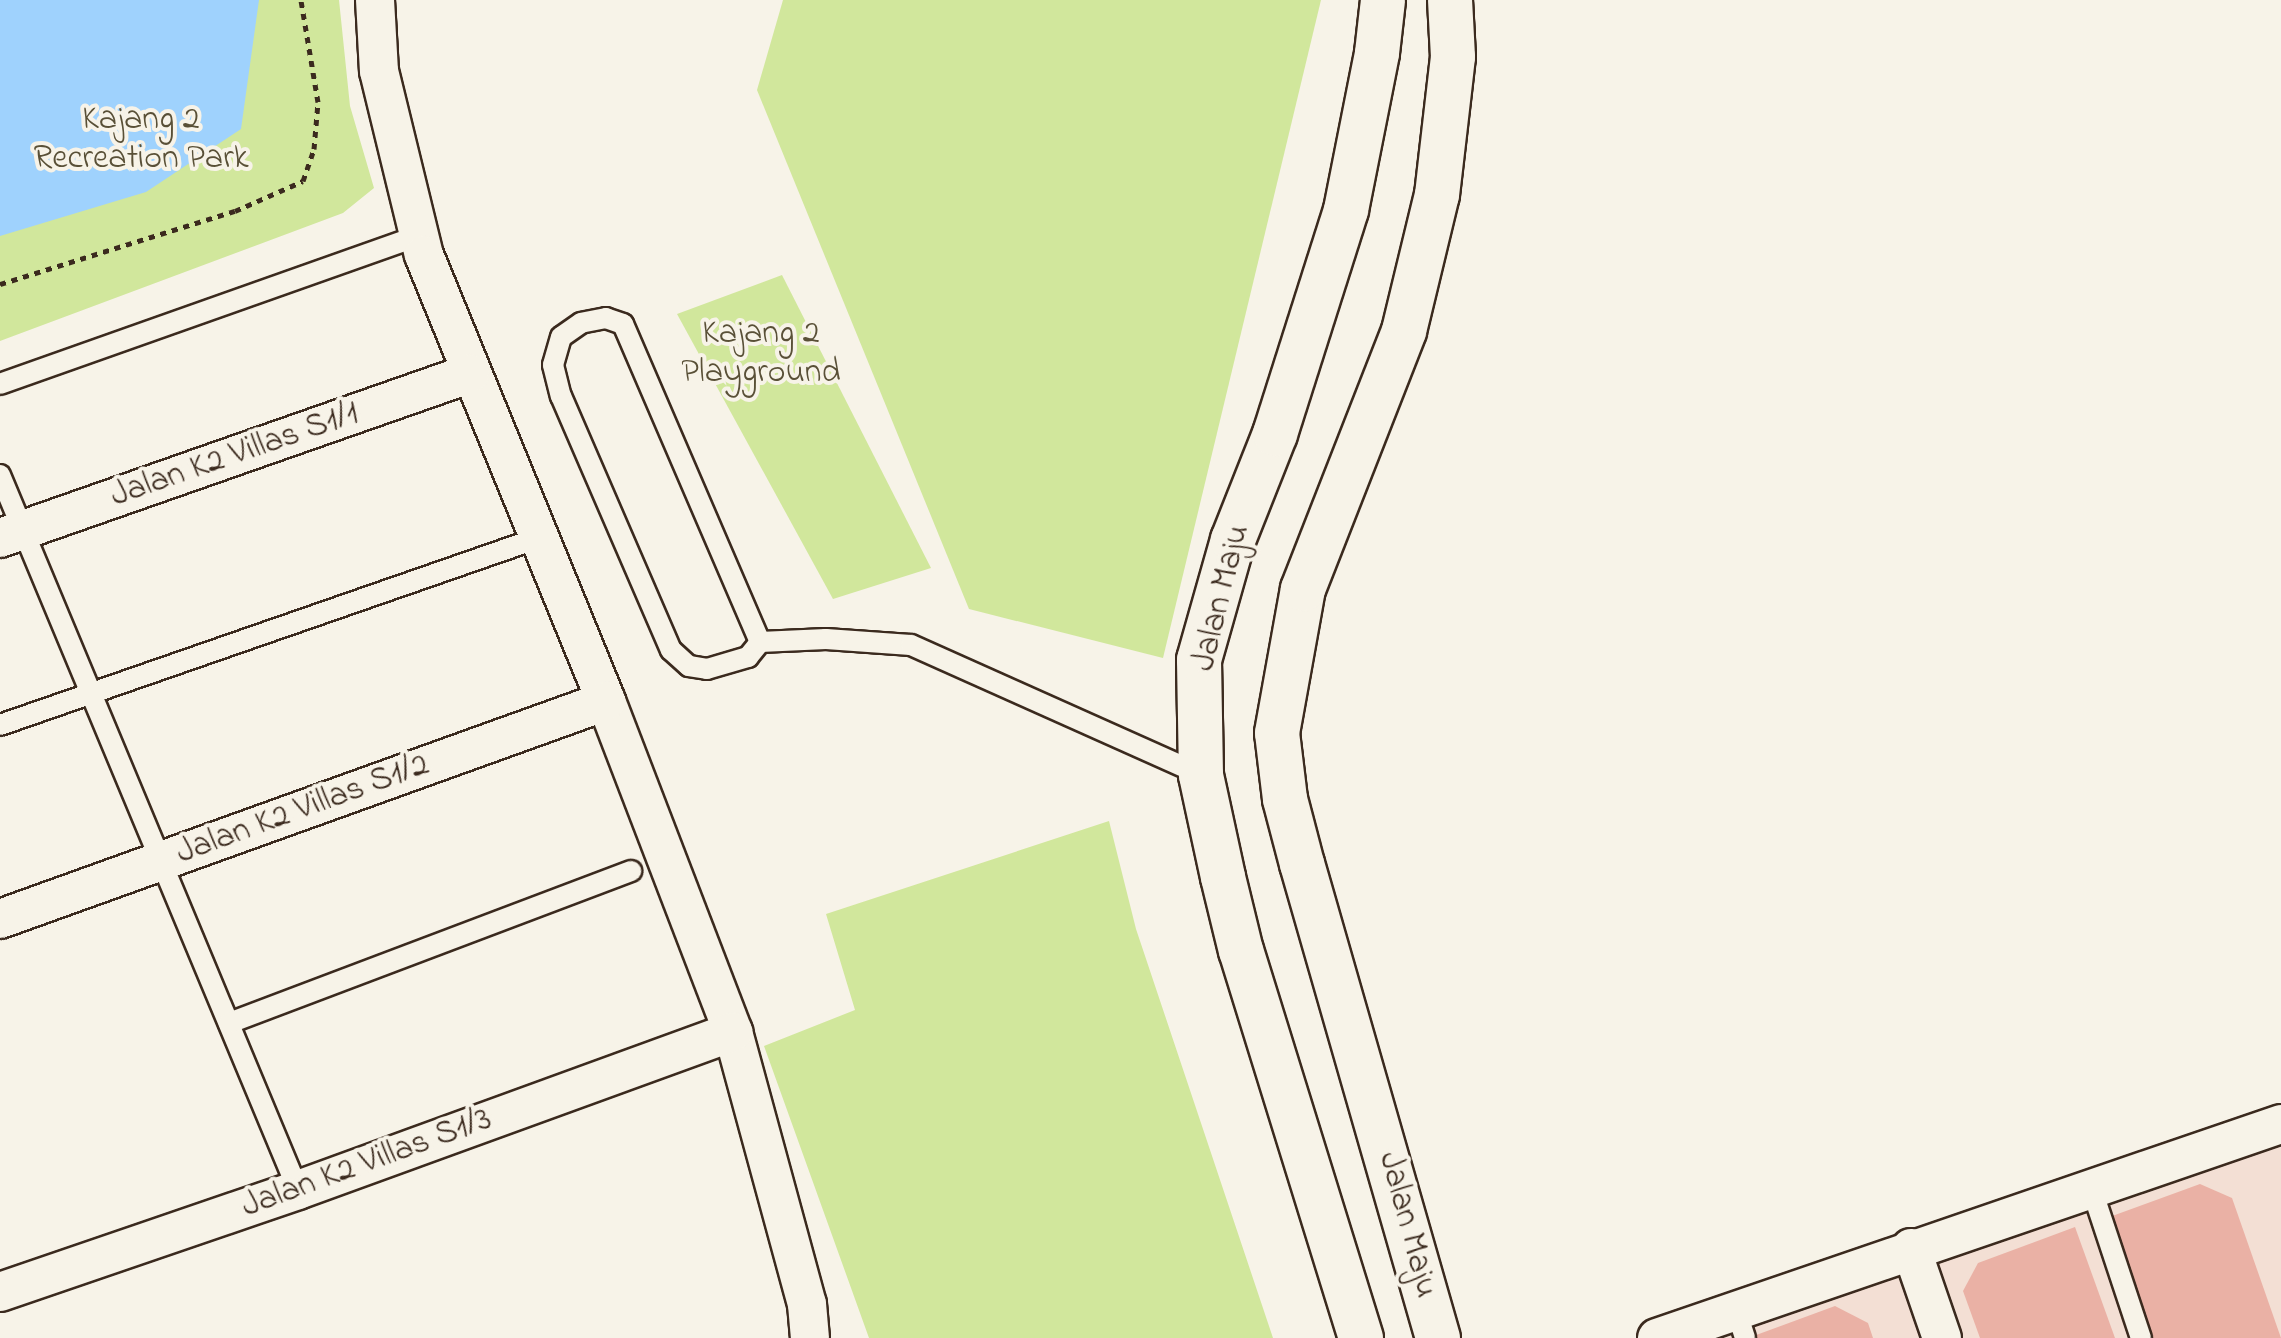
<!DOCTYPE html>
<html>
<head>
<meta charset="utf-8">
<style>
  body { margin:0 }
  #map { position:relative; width:2281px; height:1338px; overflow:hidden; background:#f7f3e8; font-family:"Indie Flower",sans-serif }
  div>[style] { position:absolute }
  .built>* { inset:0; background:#f3dfd4 }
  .green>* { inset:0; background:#d1e79c }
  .water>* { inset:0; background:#9fd2fd }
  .building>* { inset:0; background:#eab1a5 }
  .path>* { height:5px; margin-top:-2.5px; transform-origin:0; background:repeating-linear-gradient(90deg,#3b2a1e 0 6px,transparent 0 12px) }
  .roads { filter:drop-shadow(2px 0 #3b2a1e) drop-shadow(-2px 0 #3b2a1e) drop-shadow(0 2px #3b2a1e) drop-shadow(0 -2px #3b2a1e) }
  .lane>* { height:20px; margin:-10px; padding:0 10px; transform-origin:10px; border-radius:10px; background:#f7f3e8 }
  .street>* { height:38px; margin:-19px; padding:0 19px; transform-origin:19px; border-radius:19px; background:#f7f3e8 }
  .secondary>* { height:44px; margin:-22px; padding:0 22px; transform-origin:22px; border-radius:22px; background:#f7f3e8 }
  span { translate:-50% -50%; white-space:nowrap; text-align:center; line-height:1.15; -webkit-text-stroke:8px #f7f3e8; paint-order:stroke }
  .park-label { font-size:34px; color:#595037 }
  .street-label { font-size:34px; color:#3b2a1e }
</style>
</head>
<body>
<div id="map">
  <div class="built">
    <i style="clip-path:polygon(2281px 1132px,2281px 1338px,1701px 1338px)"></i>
  </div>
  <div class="green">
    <i style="clip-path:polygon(0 0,339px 0,350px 106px,374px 188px,343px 213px,0 341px)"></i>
    <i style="clip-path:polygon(783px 0,1321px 0,1163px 658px,969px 609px,757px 90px)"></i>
    <i style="clip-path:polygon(782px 275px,931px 568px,833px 599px,677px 314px)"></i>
    <i style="clip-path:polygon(1109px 821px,1136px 929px,1273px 1338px,869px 1338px,764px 1046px,855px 1010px,826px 914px)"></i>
  </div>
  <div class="water">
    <i style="clip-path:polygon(0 0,259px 0,241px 129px,146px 192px,0 236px)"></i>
  </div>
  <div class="building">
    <i style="clip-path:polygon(2200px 1184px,2232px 1198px,2281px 1338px,2147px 1338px,2104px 1219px)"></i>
    <i style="clip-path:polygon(2075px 1227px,2115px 1338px,1980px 1338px,1963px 1291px,1978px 1263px)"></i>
    <i style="clip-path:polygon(1835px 1306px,1868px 1323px,1873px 1338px,1748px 1338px)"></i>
  </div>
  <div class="path">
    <i style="left:0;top:284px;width:246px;rotate:-17.3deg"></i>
    <i style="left:235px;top:211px;width:74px;rotate:-23.8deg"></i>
    <i style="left:303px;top:181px;width:34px;rotate:-71deg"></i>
    <i style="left:314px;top:149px;width:47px;rotate:-85.1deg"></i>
    <i style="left:318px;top:102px;width:103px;rotate:-99.5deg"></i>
  </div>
  <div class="roads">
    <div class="lane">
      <i style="left:0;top:384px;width:446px;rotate:-19.5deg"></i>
      <i style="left:0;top:475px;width:775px;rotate:67.37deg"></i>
      <i style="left:760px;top:642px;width:346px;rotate:-113.3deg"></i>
      <i style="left:623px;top:324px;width:18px;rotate:-161deg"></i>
      <i style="left:606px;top:318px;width:25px;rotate:169deg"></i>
      <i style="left:581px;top:323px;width:24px;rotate:145deg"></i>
      <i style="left:561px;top:337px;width:29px;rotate:106deg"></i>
      <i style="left:553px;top:365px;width:32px;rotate:76deg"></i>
      <i style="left:561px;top:396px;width:277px;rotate:66.6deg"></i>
      <i style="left:671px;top:650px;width:24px;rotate:42deg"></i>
      <i style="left:689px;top:666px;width:18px;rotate:9deg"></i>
      <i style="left:707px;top:669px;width:43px;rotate:-16.3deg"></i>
      <i style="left:748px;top:657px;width:19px;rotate:-51deg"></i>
      <i style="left:760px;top:642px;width:66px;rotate:-2.6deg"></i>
      <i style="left:826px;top:639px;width:85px;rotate:4deg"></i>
      <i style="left:911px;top:645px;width:318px;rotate:24.1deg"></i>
      <i style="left:0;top:725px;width:573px;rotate:-19.16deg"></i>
      <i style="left:229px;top:1023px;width:430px;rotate:-20.7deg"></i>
      <i style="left:2091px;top:1187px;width:159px;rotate:71.7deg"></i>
      <i style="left:1736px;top:1310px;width:29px;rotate:72deg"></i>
    </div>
    <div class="street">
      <i style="left:375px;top:0;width:71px;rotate:86.8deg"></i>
      <i style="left:379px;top:71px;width:189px;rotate:76.3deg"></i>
      <i style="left:424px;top:255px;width:482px;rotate:67.8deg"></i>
      <i style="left:606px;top:701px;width:355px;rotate:69deg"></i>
      <i style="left:733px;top:1032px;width:282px;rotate:74.8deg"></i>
      <i style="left:807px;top:1304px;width:34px;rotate:85deg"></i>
      <i style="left:0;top:538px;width:498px;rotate:-19.3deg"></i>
      <i style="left:0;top:919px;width:644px;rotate:-19.79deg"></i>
      <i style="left:1911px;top:1248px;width:95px;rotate:71deg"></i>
      <i style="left:0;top:1292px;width:315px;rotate:-18.9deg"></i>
      <i style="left:298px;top:1190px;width:463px;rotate:-20deg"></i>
      <i style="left:1657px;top:1338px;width:660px;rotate:-18.93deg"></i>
    </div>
    <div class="secondary">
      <i style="left:1361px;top:1338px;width:405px;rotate:-107.2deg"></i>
      <i style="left:1241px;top:951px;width:76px;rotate:-103.7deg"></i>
      <i style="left:1223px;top:877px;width:104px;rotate:-102.2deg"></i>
      <i style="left:1201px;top:775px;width:115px;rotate:-91deg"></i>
      <i style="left:1199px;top:660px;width:125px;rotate:-74.2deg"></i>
      <i style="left:1233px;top:540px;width:114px;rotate:-68.4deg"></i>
      <i style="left:1275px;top:434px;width:235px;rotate:-72.4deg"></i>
      <i style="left:1346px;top:210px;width:160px;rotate:-78.8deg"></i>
      <i style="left:1377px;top:53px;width:53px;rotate:-83.5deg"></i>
      <i style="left:1438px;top:1338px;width:493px;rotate:-106deg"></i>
      <i style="left:1302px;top:864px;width:67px;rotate:-104.7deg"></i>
      <i style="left:1285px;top:799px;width:66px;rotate:-96.9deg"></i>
      <i style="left:1277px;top:733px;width:146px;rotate:-79.8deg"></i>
      <i style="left:1303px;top:589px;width:277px;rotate:-68.6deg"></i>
      <i style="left:1404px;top:331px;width:140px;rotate:-76.4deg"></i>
      <i style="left:1437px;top:195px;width:139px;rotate:-83.4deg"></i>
      <i style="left:1453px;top:57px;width:57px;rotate:-93deg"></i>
    </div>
  </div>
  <div class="park-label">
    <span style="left:141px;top:140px">Kajang 2<br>Recreation Park</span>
    <span style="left:761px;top:354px">Kajang 2<br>Playground</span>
  </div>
  <div class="street-label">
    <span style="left:235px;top:456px;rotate:-19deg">Jalan K2 Villas S1/1</span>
    <span style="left:1222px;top:598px;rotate:-76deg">Jalan Maju</span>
    <span style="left:303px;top:810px;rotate:-20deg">Jalan K2 Villas S1/2</span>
    <span style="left:367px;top:1164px;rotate:-20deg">Jalan K2 Villas S1/3</span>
    <span style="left:1407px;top:1225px;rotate:75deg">Jalan Maju</span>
  </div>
</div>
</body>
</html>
